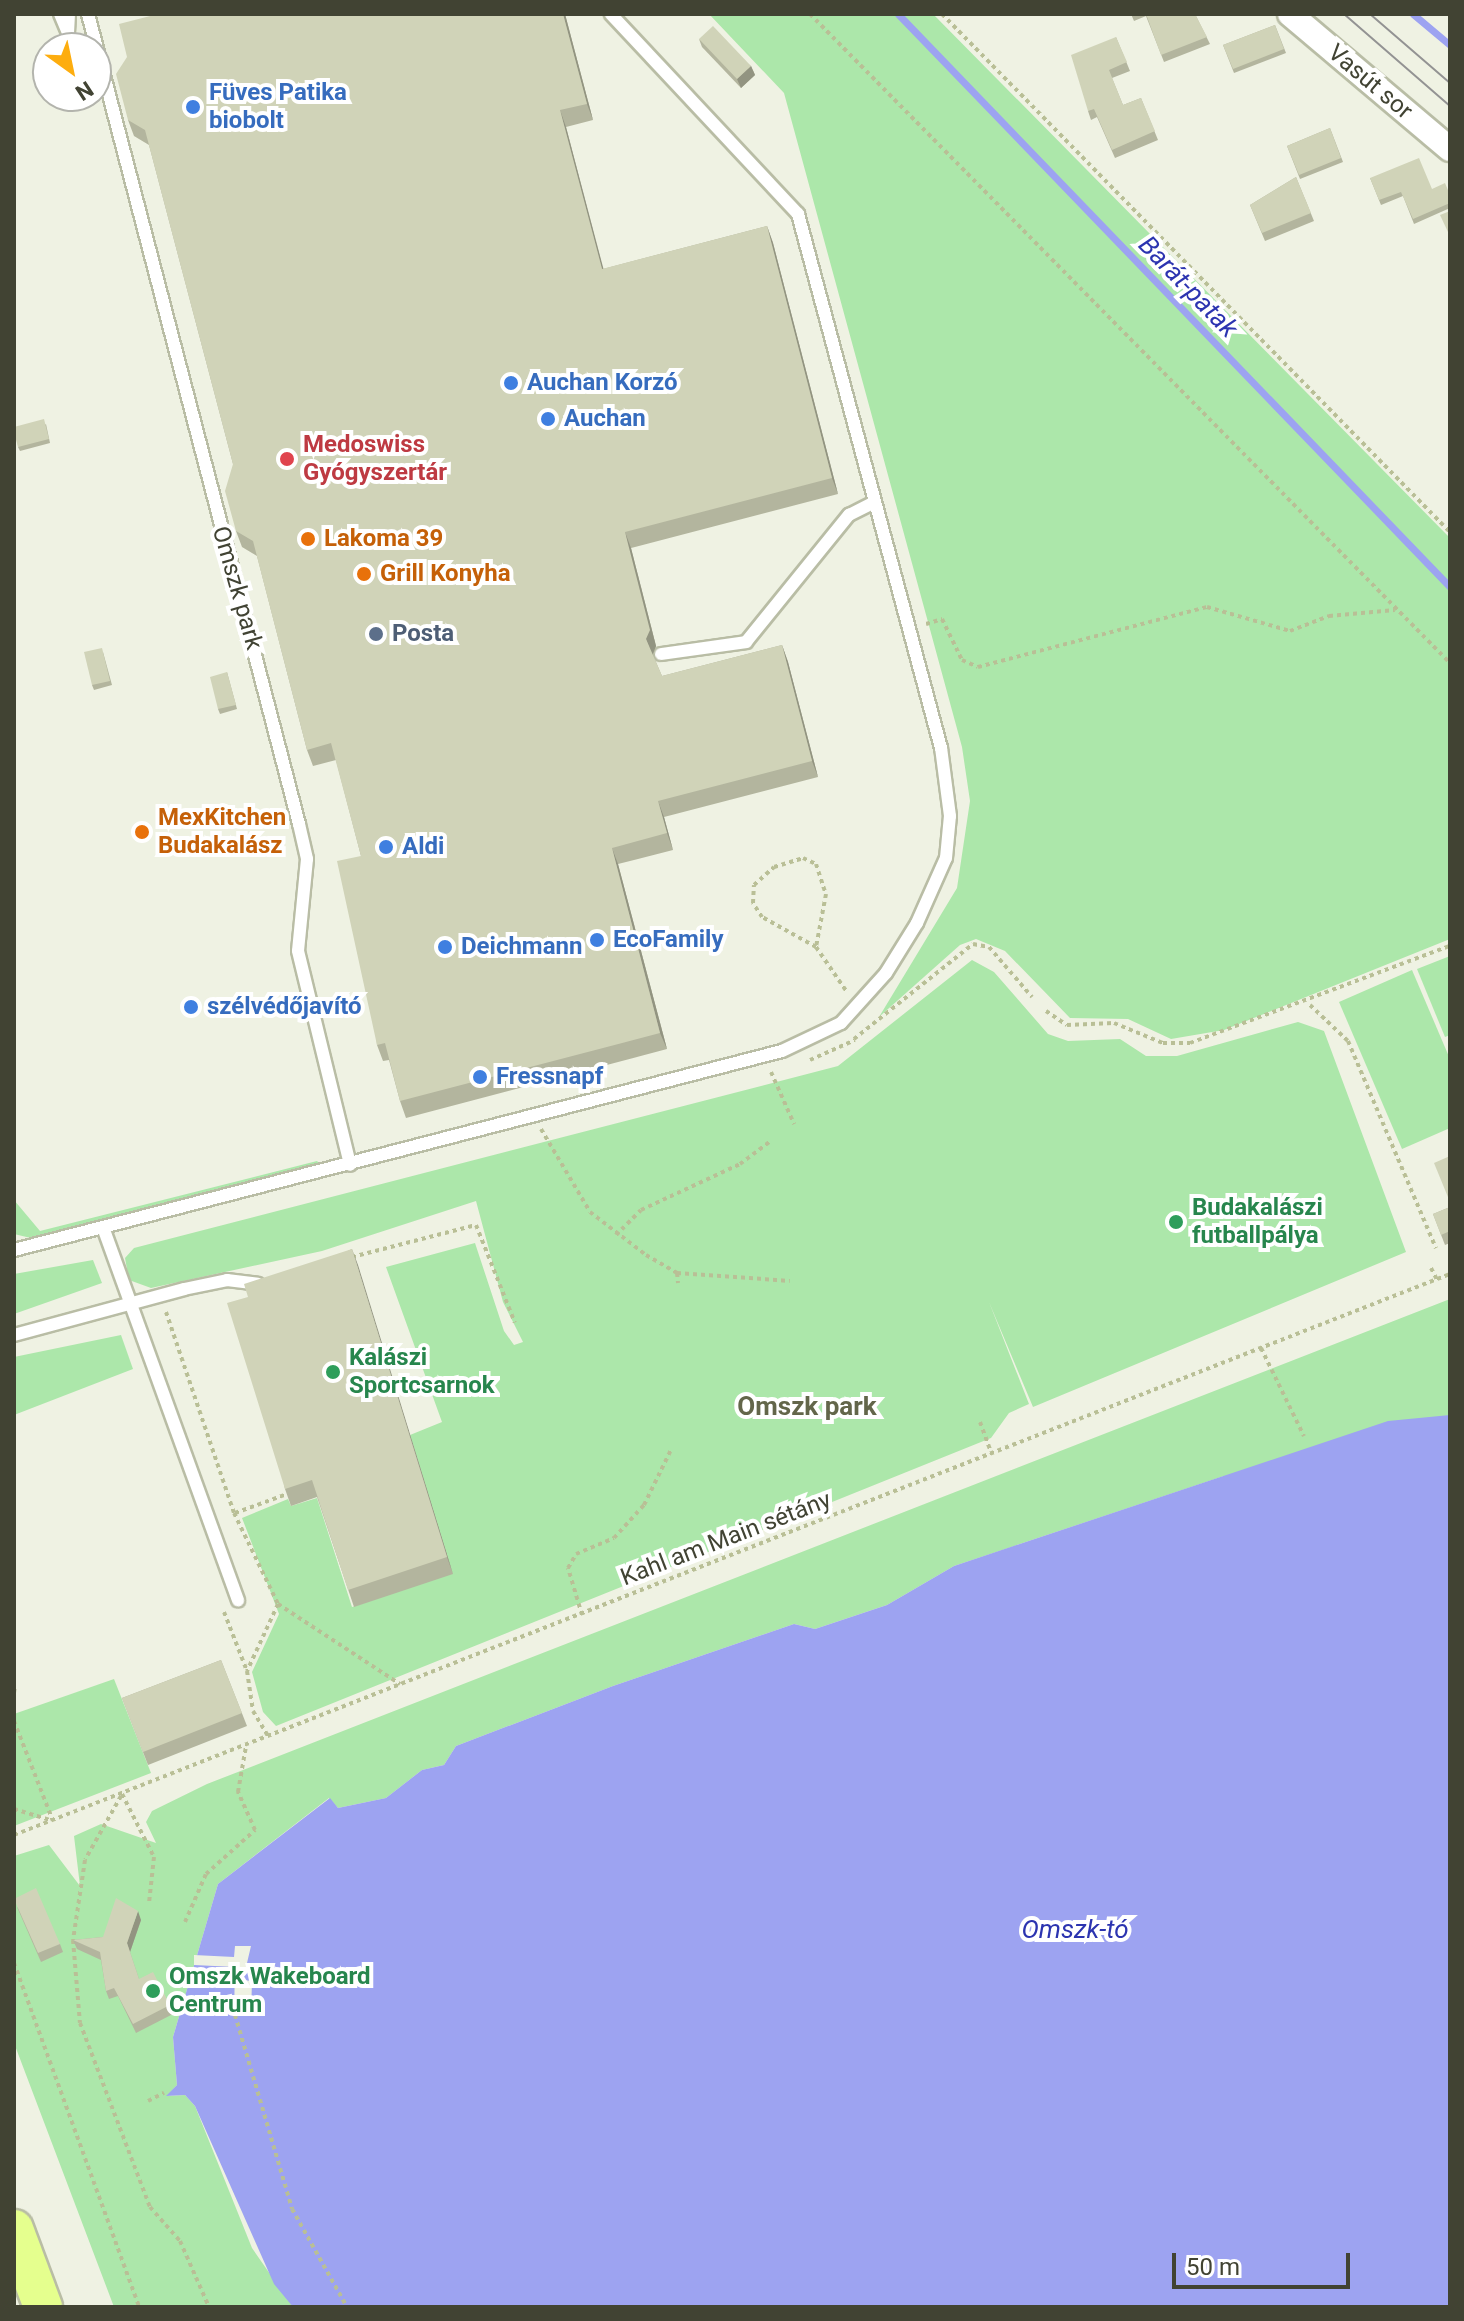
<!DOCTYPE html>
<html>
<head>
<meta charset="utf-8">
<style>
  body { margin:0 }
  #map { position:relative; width:1464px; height:2321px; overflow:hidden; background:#eff2e3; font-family:Roboto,sans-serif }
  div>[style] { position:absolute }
  .green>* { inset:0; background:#ace7aa }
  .water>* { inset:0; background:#9da3f1 }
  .pier>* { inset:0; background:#eff2e3 }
  .stream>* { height:7px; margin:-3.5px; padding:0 3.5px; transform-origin:3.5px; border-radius:3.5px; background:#9da3f1 }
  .path>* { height:4px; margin-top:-2px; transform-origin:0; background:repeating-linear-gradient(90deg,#b9bf96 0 4px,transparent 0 8px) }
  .roads { filter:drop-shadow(2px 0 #b9bda5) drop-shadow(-2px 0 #b9bda5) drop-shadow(0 2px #b9bda5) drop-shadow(0 -2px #b9bda5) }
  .lane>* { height:12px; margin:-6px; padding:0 6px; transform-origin:6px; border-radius:6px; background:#fff }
  .street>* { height:24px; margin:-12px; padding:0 12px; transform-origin:12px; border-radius:12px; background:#fff }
  .primary>* { height:38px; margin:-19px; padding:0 19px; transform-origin:19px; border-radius:19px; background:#e5ff8e }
  .tram>* { height:2px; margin:-1px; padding:0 1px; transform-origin:1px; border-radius:1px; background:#939393 }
  .wall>* { inset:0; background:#b3b59e }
  .shaded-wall>* { inset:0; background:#929481 }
  .building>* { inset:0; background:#d0d3b8 }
  .dots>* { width:22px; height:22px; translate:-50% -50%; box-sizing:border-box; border:4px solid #fff; border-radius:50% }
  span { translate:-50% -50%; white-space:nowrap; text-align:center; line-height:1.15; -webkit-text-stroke:8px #fff; paint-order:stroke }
  .street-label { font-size:24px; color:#414333 }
  .shop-label { font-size:24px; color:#366cbe; font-weight:700 }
  .left { translate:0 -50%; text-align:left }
  .health-label { font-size:24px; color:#be3a42; font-weight:700 }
  .food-label { font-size:24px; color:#c56008; font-weight:700 }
  .service-label { font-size:24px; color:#4e5e75; font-weight:700 }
  .leisure-label { font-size:24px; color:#27864d; font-weight:700 }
  .water-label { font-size:26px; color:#2c34b0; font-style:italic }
  .neighbourhood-label { font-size:26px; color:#63664a; font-weight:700 }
  .frame { position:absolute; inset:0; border:16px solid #414333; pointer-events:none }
  .north { position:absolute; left:32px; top:32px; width:80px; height:80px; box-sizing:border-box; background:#fff; border:2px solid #b3b4ad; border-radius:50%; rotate:147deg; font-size:22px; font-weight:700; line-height:32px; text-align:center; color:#414333 }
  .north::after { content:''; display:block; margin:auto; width:28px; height:36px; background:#fdad0f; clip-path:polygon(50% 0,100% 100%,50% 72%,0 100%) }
  .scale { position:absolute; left:1172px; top:2253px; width:178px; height:36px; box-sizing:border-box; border:4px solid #414333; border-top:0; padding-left:10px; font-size:24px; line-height:28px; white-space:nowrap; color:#414333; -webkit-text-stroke:6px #fff; paint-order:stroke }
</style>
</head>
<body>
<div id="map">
  <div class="green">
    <i style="clip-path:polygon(709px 14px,933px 14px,1450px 538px,1450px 939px,1224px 1030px,1171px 1039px,1128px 1019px,1070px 1018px,1005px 951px,976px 939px,960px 945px,879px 1017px,957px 888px,970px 801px,962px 747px,784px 93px)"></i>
    <i style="clip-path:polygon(1450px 956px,1450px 1035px,1445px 1037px,1417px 969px)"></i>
    <i style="clip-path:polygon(972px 960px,994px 972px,1048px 1034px,1068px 1041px,1120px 1039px,1146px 1056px,1177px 1056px,1298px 1022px,1324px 1031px,1406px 1252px,1033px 1407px,989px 1302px,1029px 1404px,1009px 1413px,991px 1438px,276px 1726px,263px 1712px,252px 1672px,279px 1614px,242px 1518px,288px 1499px,291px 1506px,317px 1498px,352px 1607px,452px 1573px,410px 1435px,442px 1422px,386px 1267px,475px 1243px,504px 1331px,514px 1345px,523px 1342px,503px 1302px,476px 1201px,322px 1251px,151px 1288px,129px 1280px,125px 1258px,134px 1248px,838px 1066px)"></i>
    <i style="clip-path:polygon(1412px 970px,1450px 1059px,1450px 1128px,1402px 1149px,1339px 1002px)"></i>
    <i style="clip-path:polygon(317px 1161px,322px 1166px,35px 1239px,14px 1234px,14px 1200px,40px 1231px)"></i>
    <i style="clip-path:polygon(93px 1260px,102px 1283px,14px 1314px,14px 1274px)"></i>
    <i style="clip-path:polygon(1450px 1299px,1450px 1506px,1224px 1476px,954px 1566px,887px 1605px,815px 1629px,794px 1624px,613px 1686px,456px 1746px,444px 1765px,422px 1770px,386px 1798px,338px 1808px,329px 1798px,218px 1884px,173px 2037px,177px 2085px,167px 2096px,185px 2095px,195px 2106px,252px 2248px,293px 2307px,114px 2307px,14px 2043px,14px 1856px,49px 1845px,80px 1886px,74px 1836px,101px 1824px,156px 1843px,146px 1822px,152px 1811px,207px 1784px)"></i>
    <i style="clip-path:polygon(121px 1335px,133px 1369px,14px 1415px,14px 1357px)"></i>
    <i style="clip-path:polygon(114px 1679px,151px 1773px,14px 1826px,14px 1714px)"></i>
  </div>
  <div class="water">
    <i style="clip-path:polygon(1450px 1415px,1450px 2307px,293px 2307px,274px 2284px,195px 2106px,185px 2095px,166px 2096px,177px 2085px,173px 2037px,218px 1884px,330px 1798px,338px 1808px,386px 1798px,422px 1770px,444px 1765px,456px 1746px,613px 1686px,794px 1624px,815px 1629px,887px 1605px,954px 1566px,1388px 1421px)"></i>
  </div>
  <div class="pier">
    <i style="clip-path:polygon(235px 1946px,251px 1946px,243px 1980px,252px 1981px,251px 2015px,234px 2014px,235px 1967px,194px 1965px,194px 1955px,234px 1957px)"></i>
  </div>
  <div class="stream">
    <i style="left:898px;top:14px;width:796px;rotate:46.07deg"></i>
    <i style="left:1413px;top:14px;width:48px;rotate:40deg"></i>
  </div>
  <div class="path">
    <i style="left:810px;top:14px;width:911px;rotate:45.4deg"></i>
    <i style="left:942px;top:14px;width:726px;rotate:45.56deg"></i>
    <i style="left:926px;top:624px;width:17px;rotate:-17deg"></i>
    <i style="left:942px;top:619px;width:46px;rotate:64deg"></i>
    <i style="left:962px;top:660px;width:17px;rotate:24deg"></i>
    <i style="left:978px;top:667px;width:237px;rotate:-14.7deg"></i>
    <i style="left:1207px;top:607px;width:86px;rotate:16.1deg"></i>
    <i style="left:1290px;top:631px;width:42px;rotate:-21deg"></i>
    <i style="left:1329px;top:616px;width:66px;rotate:-5.2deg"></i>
    <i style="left:816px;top:947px;width:62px;rotate:-150.9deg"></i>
    <i style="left:762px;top:917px;width:17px;rotate:-123deg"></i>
    <i style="left:753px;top:903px;width:18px;rotate:-87deg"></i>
    <i style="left:754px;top:885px;width:27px;rotate:-42deg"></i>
    <i style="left:774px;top:867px;width:30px;rotate:-17deg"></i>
    <i style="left:803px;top:858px;width:14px;rotate:25deg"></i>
    <i style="left:816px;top:864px;width:32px;rotate:72deg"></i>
    <i style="left:826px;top:894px;width:54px;rotate:100.7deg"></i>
    <i style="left:816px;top:947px;width:55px;rotate:55.4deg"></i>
    <i style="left:1310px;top:1005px;width:52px;rotate:43.5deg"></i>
    <i style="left:1348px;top:1041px;width:225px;rotate:67deg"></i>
    <i style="left:1046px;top:1011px;width:25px;rotate:34deg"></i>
    <i style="left:1067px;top:1025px;width:47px;rotate:-2.4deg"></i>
    <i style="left:1114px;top:1023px;width:53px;rotate:22.2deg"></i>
    <i style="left:1163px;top:1043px;width:27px"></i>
    <i style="left:1190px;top:1043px;width:278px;rotate:-20.5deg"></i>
    <i style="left:854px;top:1039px;width:152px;rotate:-38.6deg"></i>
    <i style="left:973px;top:944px;width:16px;rotate:11deg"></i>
    <i style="left:989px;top:947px;width:66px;rotate:49.3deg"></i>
    <i style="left:810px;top:1060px;width:49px;rotate:-24deg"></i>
    <i style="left:771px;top:1072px;width:57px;rotate:66.1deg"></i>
    <i style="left:541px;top:1129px;width:96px;rotate:59.4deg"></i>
    <i style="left:590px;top:1212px;width:71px;rotate:37.5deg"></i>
    <i style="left:646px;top:1255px;width:36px;rotate:30deg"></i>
    <i style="left:677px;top:1273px;width:113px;rotate:4deg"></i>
    <i style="left:616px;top:1235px;width:35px;rotate:-45deg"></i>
    <i style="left:641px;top:1210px;width:109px;rotate:-24.9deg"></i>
    <i style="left:740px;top:1164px;width:39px;rotate:-37deg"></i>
    <i style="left:352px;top:1257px;width:128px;rotate:-14.5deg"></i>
    <i style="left:476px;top:1225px;width:105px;rotate:68.3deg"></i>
    <i style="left:1431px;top:1268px;width:13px;rotate:63deg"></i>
    <i style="left:677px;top:1273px;width:10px;rotate:84deg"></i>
    <i style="left:166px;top:1312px;width:212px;rotate:71.3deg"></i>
    <i style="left:234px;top:1513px;width:101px;rotate:64.2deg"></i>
    <i style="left:278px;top:1604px;width:74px;rotate:114.8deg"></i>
    <i style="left:1261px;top:1348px;width:98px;rotate:64deg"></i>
    <i style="left:980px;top:1422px;width:33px;rotate:70deg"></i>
    <i style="left:235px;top:1513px;width:55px;rotate:-20.1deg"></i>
    <i style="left:278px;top:1604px;width:146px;rotate:33.3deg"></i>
    <i style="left:224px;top:1612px;width:63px;rotate:68.7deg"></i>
    <i style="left:247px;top:1671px;width:40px;rotate:81.5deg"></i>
    <i style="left:253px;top:1711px;width:29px;rotate:59deg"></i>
    <i style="left:582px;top:1615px;width:49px;rotate:-106.6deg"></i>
    <i style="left:568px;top:1568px;width:16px;rotate:-60deg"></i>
    <i style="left:576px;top:1554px;width:41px;rotate:-22.8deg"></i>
    <i style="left:614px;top:1538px;width:45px;rotate:-47.7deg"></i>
    <i style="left:644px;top:1505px;width:61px;rotate:-63.9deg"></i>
    <i style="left:14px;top:1693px;width:7px;rotate:-82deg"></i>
    <i style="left:14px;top:1721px;width:107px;rotate:68.7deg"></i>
    <i style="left:122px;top:1794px;width:71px;rotate:63.1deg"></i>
    <i style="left:154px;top:1857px;width:46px;rotate:96.2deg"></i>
    <i style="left:121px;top:1796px;width:73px;rotate:119.4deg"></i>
    <i style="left:85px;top:1860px;width:81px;rotate:98.5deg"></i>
    <i style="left:73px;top:1940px;width:83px;rotate:85.2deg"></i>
    <i style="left:80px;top:2023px;width:197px;rotate:69.2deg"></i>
    <i style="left:150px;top:2207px;width:45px;rotate:48.6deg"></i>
    <i style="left:180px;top:2241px;width:72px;rotate:66.3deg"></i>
    <i style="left:14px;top:1809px;width:39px;rotate:17deg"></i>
    <i style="left:14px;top:1835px;width:1542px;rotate:-21.34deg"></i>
    <i style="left:185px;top:1922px;width:52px;rotate:-66.4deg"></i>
    <i style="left:206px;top:1874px;width:66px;rotate:-41.9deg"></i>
    <i style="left:255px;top:1830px;width:42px;rotate:-114.1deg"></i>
    <i style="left:238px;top:1792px;width:47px;rotate:-80.1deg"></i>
    <i style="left:14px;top:1963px;width:366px;rotate:70deg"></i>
    <i style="left:235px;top:2015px;width:202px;rotate:73.6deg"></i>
    <i style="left:292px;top:2209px;width:112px;rotate:60.7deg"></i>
    <i style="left:148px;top:2101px;width:18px;rotate:-27deg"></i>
    <i style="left:234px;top:2307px;width:9px"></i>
  </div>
  <div class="roads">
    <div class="lane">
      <i style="left:60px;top:14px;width:21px;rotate:67deg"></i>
      <i style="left:88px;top:14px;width:837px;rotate:75.4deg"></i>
      <i style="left:299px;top:824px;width:36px;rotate:77deg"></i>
      <i style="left:307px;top:859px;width:92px;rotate:95.6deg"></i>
      <i style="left:298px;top:951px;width:220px;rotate:76.3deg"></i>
      <i style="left:68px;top:33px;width:19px;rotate:-87deg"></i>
      <i style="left:661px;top:654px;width:86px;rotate:-8deg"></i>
      <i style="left:746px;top:642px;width:164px;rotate:-51deg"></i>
      <i style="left:849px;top:515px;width:28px;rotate:-27deg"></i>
      <i style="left:104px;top:1230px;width:394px;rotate:70.1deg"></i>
      <i style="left:14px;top:1250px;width:793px;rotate:-14.53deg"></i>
      <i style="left:782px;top:1051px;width:65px;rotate:-25.4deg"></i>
      <i style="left:841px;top:1023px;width:67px;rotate:-48deg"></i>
      <i style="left:886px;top:973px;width:59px;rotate:-58.2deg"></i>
      <i style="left:917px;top:923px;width:71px;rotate:-66deg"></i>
      <i style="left:946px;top:858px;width:42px;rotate:-84.6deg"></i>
      <i style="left:950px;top:816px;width:69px;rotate:-97.5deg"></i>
      <i style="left:941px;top:748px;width:553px;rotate:-104.99deg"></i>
      <i style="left:798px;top:214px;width:274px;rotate:-133.1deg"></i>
      <i style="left:14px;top:1335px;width:176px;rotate:-15.1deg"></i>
      <i style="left:184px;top:1289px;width:44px;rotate:-11.8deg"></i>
      <i style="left:227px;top:1280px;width:31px;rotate:7deg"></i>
    </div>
    <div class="street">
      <i style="left:1290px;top:14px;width:209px;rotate:40.2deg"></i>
    </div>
    <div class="primary">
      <i style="left:14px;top:2229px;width:83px;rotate:69.6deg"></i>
    </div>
  </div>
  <div class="tram">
    <i style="left:1344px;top:14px;width:140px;rotate:41deg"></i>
    <i style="left:1370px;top:14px;width:106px;rotate:40.8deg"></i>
  </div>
  <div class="wall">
    <i style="clip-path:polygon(565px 14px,593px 120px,566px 127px,603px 269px,767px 226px,773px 243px,838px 494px,631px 548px,656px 646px,653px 655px,662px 676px,782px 645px,788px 662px,818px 777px,664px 817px,673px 850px,618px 864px,667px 1049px,406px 1118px,400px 1101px,389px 1060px,383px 1061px,377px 1045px,361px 856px,336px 760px,313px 766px,307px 750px,257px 556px,242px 547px,236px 531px,233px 464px,149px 145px,134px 136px,128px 120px)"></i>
    <i style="clip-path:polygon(1131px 14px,1195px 14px,1210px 44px,1164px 62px,1146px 16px,1134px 21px)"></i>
    <i style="clip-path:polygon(1275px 25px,1286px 53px,1234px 73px,1223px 45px)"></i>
    <i style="clip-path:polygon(1116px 37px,1130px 71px,1112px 78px,1123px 105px,1141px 98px,1158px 140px,1115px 158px,1097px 117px,1091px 120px,1088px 111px)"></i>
    <i style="clip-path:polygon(699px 39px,751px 66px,755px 75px,741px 88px,702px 47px)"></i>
    <i style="clip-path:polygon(1330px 128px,1343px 162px,1300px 179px,1287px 146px)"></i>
    <i style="clip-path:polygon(1296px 177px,1314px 221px,1265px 241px,1250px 205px)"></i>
    <i style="clip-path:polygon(1370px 178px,1432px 189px,1450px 195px,1450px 208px,1414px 224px,1403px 196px,1381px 205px)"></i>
    <i style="clip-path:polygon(46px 424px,50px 443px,20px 451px,18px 447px)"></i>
    <i style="clip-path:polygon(103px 652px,112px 685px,94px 690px,92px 685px)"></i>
    <i style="clip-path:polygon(227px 672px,237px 709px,220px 714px,218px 709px)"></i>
    <i style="clip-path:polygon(1450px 1207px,1450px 1243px,1445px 1245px,1433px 1214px)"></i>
    <i style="clip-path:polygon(352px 1249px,453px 1574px,354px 1607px,317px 1497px,291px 1506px,285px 1489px,248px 1297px)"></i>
    <i style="clip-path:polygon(221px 1660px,247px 1726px,148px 1765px,122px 1698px)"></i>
    <i style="clip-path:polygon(17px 1907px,60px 1944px,63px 1952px,41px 1962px)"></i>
    <i style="clip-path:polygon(141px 1920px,130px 1952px,139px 1979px,170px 2005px,173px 2014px,136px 2033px,118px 1996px,109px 1999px,106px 1991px,101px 1960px,77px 1949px,73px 1940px,103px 1937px)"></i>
  </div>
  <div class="shaded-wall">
    <i style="clip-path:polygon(563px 14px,565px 14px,593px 120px,587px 104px)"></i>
    <i style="clip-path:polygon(751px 66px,755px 75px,741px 88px,737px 79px)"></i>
    <i style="clip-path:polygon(560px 110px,566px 127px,608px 286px,602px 269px)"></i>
    <i style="clip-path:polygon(767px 226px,773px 243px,838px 494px,832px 478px)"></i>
    <i style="clip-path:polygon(625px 532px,631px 548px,656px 646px,652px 656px,646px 639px)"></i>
    <i style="clip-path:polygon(782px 645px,788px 662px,818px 777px,812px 761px)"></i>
    <i style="clip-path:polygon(658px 801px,664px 817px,673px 850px,667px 833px)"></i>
    <i style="clip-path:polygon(612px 848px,618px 864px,667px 1049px,660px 1033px)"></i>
    <i style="clip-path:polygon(352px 1249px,358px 1265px,453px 1574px,447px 1557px)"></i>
    <i style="clip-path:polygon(138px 1911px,141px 1920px,130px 1952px,127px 1943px)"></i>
  </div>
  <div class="building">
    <i style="clip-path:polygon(158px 14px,563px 14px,587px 104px,560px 110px,602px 269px,767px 226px,832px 478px,625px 532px,650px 630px,646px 639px,662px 676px,782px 645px,812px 761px,658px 801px,667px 833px,612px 848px,660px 1033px,400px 1101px,385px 1043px,377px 1045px,337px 861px,361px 856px,331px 743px,307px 750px,253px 541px,236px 531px,225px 491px,233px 464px,145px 130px,128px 120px,116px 74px,127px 57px,119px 24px)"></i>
    <i style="clip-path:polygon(1146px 14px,1195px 14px,1207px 37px,1161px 55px)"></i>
    <i style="clip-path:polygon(1275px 25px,1284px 49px,1233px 69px,1223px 45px)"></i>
    <i style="clip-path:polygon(713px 26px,751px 66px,737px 79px,699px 39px)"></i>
    <i style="clip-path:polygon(1116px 37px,1127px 62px,1109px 70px,1123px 105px,1141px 98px,1155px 131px,1112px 150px,1094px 109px,1088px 111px,1071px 55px)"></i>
    <i style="clip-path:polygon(64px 41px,66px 48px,48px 48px,48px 53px,46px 45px)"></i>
    <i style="clip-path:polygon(1330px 128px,1341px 158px,1299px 175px,1287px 146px)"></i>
    <i style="clip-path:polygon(1419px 158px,1432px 189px,1445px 183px,1450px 195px,1450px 203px,1413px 219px,1401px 192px,1379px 200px,1370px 178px)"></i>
    <i style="clip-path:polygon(1296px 177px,1311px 213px,1262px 233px,1250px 205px)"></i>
    <i style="clip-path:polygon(1450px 211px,1450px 232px,1448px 232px,1440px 215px)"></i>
    <i style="clip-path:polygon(44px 419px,49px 439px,18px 447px,14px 432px,14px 427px)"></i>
    <i style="clip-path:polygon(102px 648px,110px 681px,92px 685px,84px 652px)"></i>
    <i style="clip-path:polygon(227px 672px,236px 705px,218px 709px,210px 677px)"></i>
    <i style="clip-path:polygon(1450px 1156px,1450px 1202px,1434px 1163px)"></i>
    <i style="clip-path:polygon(1450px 1207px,1450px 1231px,1441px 1235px,1433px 1214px)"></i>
    <i style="clip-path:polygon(352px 1249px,447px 1557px,348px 1590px,312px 1480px,285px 1489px,227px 1303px,248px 1297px,244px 1284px)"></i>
    <i style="clip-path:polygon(221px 1660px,242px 1713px,143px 1752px,122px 1698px)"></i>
    <i style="clip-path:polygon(36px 1888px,60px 1944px,38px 1953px,14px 1899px)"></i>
    <i style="clip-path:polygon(116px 1898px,138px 1911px,127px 1943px,139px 1979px,153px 1972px,170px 2005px,133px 2024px,114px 1988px,106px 1991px,100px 1952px,73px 1940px,103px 1937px)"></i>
  </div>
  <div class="dots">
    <i style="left:193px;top:107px;background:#3f7fe0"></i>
    <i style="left:511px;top:383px;background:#3f7fe0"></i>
    <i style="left:548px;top:419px;background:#3f7fe0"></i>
    <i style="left:287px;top:459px;background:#e0444e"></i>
    <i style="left:308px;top:539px;background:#e8710a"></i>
    <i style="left:364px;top:574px;background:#e8710a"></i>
    <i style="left:376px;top:634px;background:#5c6f8a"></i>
    <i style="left:142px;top:832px;background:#e8710a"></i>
    <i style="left:386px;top:847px;background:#3f7fe0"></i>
    <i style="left:597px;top:940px;background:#3f7fe0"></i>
    <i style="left:445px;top:947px;background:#3f7fe0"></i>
    <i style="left:191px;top:1007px;background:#3f7fe0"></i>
    <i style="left:480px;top:1077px;background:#3f7fe0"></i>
    <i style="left:1176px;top:1222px;background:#2e9e5b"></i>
    <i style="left:333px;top:1372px;background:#2e9e5b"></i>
    <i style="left:153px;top:1991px;background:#2e9e5b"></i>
  </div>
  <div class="street-label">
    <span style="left:1370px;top:82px;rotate:40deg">Vasút sor</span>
    <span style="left:237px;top:588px;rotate:74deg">Omszk park</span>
    <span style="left:726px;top:1539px;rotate:-21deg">Kahl am Main sétány</span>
  </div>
  <div class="shop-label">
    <span class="left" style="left:209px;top:107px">Füves Patika<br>biobolt</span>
    <span class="left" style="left:527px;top:383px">Auchan Korzó</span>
    <span class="left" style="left:564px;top:419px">Auchan</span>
    <span class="left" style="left:402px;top:847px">Aldi</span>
    <span class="left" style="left:613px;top:940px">EcoFamily</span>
    <span class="left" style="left:461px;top:947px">Deichmann</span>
    <span class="left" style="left:207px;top:1007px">szélvédőjavító</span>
    <span class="left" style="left:496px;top:1077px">Fressnapf</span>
  </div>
  <div class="health-label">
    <span class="left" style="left:303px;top:459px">Medoswiss<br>Gyógyszertár</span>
  </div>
  <div class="food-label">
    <span class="left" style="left:324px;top:539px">Lakoma 39</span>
    <span class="left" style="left:380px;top:574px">Grill Konyha</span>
    <span class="left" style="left:158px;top:832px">MexKitchen<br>Budakalász</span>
  </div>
  <div class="service-label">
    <span class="left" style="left:392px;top:634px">Posta</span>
  </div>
  <div class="leisure-label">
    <span class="left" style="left:1192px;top:1222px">Budakalászi<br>futballpálya</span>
    <span class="left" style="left:349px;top:1372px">Kalászi<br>Sportcsarnok</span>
    <span class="left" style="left:169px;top:1991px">Omszk Wakeboard<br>Centrum</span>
  </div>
  <div class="water-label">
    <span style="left:1188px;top:287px;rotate:46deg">Barát-patak</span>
    <span style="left:1075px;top:1930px">Omszk-tó</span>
  </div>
  <div class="neighbourhood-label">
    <span style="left:807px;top:1407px">Omszk park</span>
  </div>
  <div class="frame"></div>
  <div class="north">N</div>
  <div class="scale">50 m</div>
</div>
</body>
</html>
